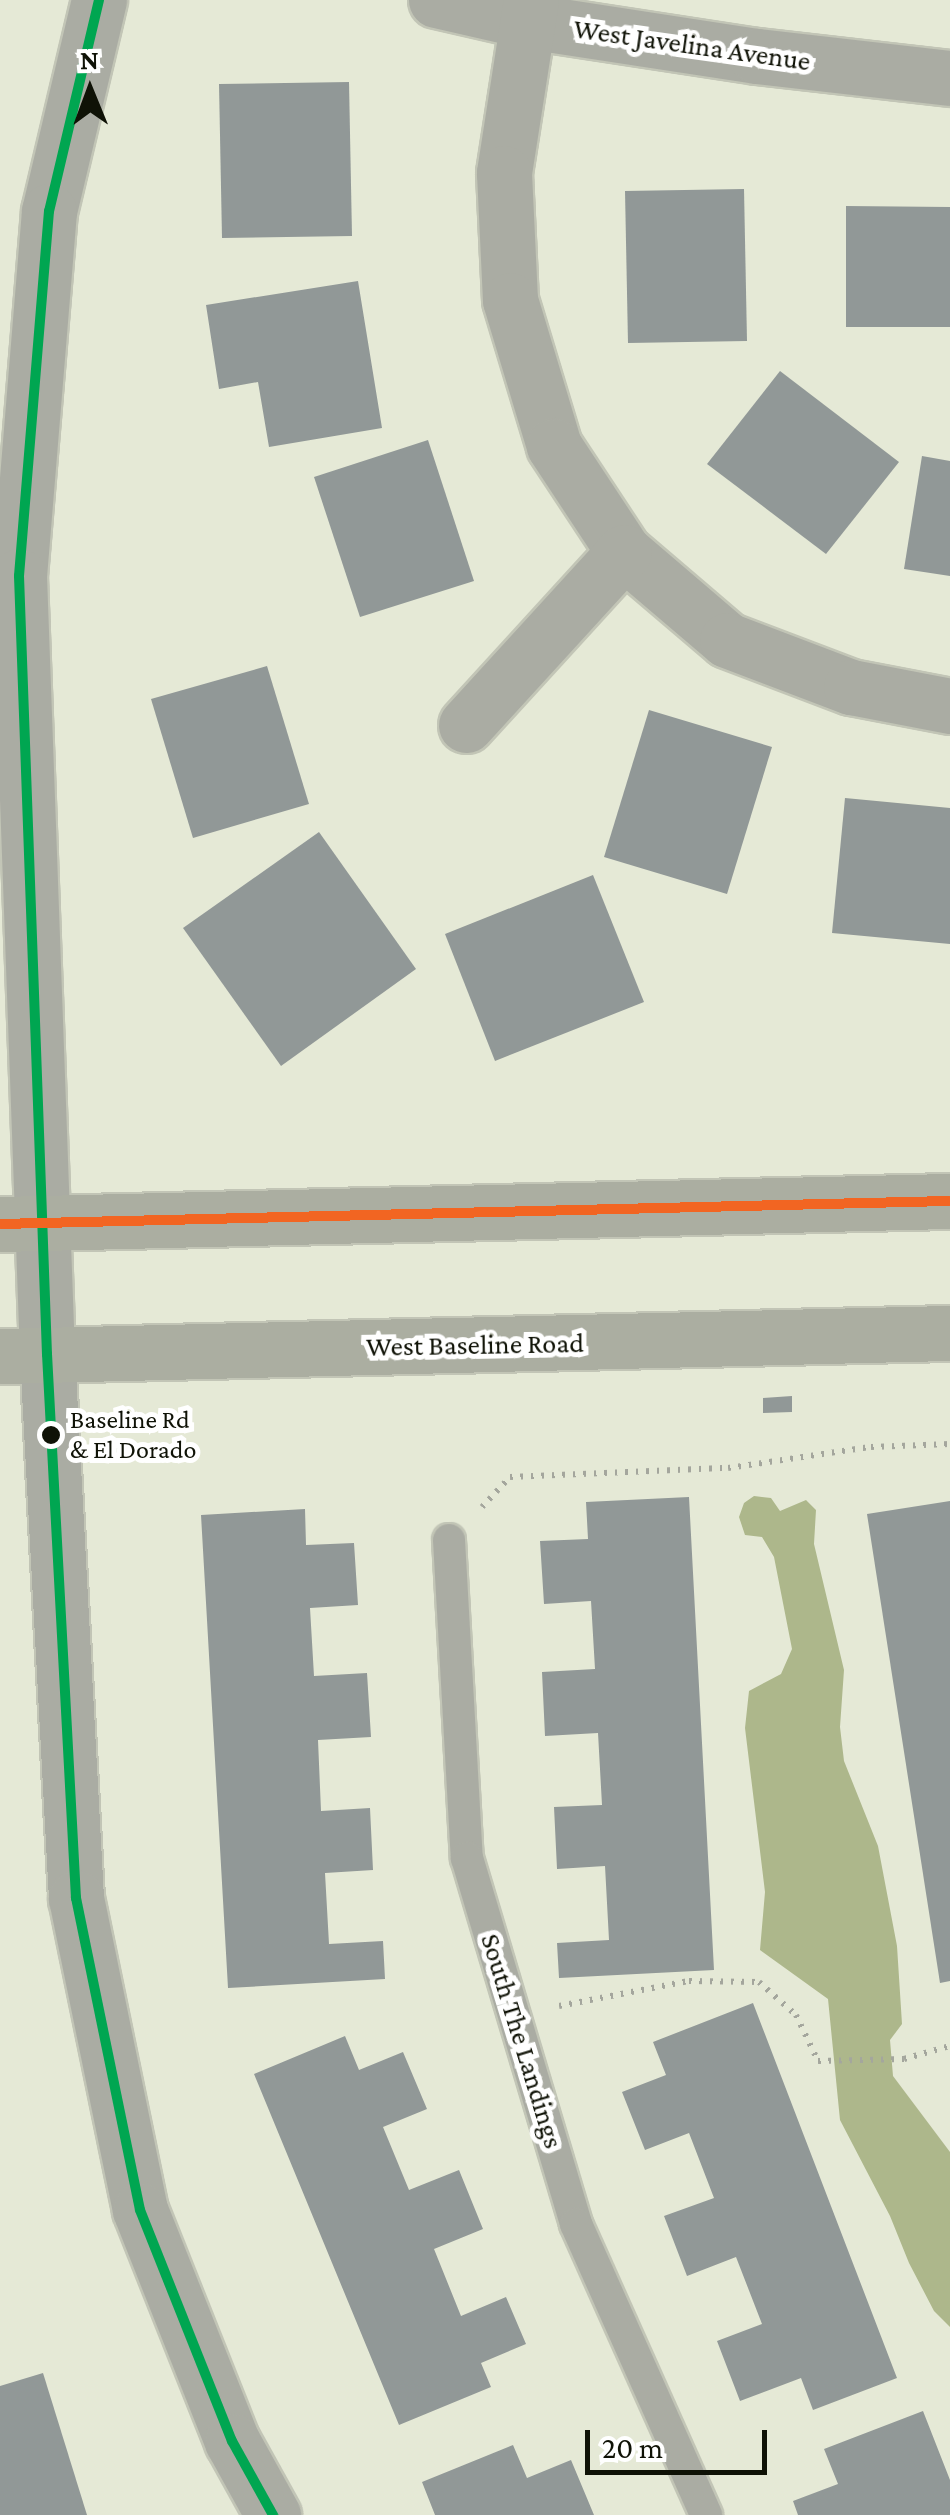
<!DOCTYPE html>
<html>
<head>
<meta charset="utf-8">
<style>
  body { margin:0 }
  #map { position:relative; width:950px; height:2515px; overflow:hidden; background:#e5e9d6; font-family:"Crimson Pro",serif }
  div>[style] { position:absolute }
  .water>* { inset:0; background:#adb78b }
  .building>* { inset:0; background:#919897 }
  .path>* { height:6px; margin-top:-3px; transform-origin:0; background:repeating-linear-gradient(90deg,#a4a69d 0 2.5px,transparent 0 10.5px) }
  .roads { filter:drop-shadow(2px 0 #c2c5b6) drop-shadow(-2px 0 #c2c5b6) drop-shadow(0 2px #c2c5b6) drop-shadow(0 -2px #c2c5b6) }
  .lane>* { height:32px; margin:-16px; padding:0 16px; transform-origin:16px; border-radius:16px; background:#aaaca3 }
  .street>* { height:55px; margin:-27.5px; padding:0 27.5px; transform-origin:27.5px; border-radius:27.5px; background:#aaaca3 }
  .primary>* { height:55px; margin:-27.5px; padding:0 27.5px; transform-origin:27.5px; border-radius:27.5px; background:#abaea1 }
  .bus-1>* { height:10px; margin:-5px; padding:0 5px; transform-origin:5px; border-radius:5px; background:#00a651 }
  .bus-2>* { height:10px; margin:-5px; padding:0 5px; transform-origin:5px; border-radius:5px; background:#f26522 }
  .dots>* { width:28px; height:28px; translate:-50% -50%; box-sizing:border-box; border:5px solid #fff; border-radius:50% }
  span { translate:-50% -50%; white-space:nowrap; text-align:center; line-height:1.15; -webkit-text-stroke:10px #fff; paint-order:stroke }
  .bus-label { font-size:26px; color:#0f1206 }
  .left { translate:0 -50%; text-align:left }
  .street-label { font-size:28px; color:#0f1206 }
  .north { position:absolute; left:40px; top:40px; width:100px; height:100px; -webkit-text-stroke:8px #fff; paint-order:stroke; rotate:359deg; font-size:28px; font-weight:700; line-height:40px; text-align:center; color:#0f1206 }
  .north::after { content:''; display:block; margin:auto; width:35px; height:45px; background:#0f1206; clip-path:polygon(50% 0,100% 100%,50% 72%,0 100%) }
  .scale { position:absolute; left:585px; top:2430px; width:182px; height:45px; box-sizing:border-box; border:5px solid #0f1206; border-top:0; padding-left:12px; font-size:30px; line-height:35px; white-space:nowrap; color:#0f1206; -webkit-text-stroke:8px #fff; paint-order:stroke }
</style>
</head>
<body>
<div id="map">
  <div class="water">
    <i style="clip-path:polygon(754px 1496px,771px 1498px,780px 1511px,806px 1500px,816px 1510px,814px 1544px,844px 1670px,840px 1727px,844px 1761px,878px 1846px,897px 1946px,902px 2024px,890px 2040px,893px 2076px,950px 2152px,950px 2327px,934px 2311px,909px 2263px,890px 2216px,840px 2120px,828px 1999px,760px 1950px,765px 1892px,745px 1728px,749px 1691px,781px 1674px,792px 1649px,774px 1557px,762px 1537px,745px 1535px,739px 1517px,744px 1503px)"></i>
  </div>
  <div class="building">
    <i style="clip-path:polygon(349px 82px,352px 236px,222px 238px,219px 84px)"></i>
    <i style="clip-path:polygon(744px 189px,747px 341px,628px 343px,625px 191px)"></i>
    <i style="clip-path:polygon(846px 206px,950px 207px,950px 327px,846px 327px)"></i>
    <i style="clip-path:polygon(358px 281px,382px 428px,269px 447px,258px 382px,219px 389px,206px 305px)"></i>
    <i style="clip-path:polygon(780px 371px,899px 462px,826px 554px,707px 464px)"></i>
    <i style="clip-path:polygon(428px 440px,474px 581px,360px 617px,314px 477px)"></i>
    <i style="clip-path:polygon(922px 456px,950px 461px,950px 576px,904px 569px)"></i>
    <i style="clip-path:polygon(267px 666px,309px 804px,193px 838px,151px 699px)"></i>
    <i style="clip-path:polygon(649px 710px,772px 747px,727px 894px,604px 857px)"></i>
    <i style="clip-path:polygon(845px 798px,950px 808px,950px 944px,832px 933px)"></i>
    <i style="clip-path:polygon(319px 832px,416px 969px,281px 1066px,183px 928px)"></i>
    <i style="clip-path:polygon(593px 875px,644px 1002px,495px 1061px,445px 934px)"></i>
    <i style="clip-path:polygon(792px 1396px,792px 1412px,763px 1413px,763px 1398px)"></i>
    <i style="clip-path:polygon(689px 1497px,714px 1970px,559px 1978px,557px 1943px,609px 1940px,605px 1866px,557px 1869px,554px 1807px,602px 1805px,598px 1733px,545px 1736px,542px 1672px,595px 1669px,591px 1601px,544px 1604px,540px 1541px,588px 1539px,586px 1502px)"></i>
    <i style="clip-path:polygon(950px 1501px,950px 1981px,940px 1983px,867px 1514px)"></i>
    <i style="clip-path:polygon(305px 1509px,306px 1545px,354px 1543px,358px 1605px,310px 1608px,314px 1676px,367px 1673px,371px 1737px,318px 1740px,321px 1811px,370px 1808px,373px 1870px,325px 1873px,329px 1944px,383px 1941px,385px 1979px,228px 1988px,201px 1515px)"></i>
    <i style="clip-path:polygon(753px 2003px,897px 2378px,813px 2410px,801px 2378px,740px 2401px,717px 2341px,762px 2324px,736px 2257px,687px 2276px,664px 2216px,714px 2198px,689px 2133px,645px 2150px,622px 2092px,666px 2075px,653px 2042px)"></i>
    <i style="clip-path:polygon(345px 2036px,359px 2070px,403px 2052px,427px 2109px,383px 2127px,409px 2190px,459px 2170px,483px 2229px,434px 2249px,461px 2316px,506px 2297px,526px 2344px,481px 2363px,491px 2387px,399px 2425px,254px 2074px)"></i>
    <i style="clip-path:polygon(43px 2373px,87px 2515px,0 2515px,0 2386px)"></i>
    <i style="clip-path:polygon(923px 2411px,950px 2480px,950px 2515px,798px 2515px,793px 2501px,838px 2484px,824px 2449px)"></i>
    <i style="clip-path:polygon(513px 2445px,527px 2478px,571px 2460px,594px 2515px,435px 2515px,422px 2482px)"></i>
  </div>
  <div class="path">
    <i style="left:482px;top:1507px;width:41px;rotate:-47deg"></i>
    <i style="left:510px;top:1477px;width:218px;rotate:-2.4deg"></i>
    <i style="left:728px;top:1468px;width:145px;rotate:-8.4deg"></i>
    <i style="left:871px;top:1447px;width:79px;rotate:-2.2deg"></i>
    <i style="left:559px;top:2006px;width:132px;rotate:-10.9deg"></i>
    <i style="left:689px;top:1981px;width:70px;rotate:0.8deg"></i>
    <i style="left:759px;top:1982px;width:50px;rotate:41.7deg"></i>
    <i style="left:796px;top:2015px;width:51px;rotate:64.4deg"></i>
    <i style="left:818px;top:2061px;width:86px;rotate:-1.3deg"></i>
    <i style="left:904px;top:2059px;width:48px;rotate:-15.8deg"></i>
  </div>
  <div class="roads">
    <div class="lane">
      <i style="left:449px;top:1540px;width:319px;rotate:86.8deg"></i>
      <i style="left:467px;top:1858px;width:382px;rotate:73.4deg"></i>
      <i style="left:576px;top:2224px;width:319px;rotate:65.9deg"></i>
    </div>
    <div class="street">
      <i style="left:99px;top:0;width:217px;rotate:103.3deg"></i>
      <i style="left:49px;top:211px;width:366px;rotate:94.7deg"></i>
      <i style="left:19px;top:576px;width:779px;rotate:87.94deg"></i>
      <i style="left:47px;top:1354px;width:545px;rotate:86.95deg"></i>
      <i style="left:76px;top:1898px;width:318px;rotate:78.4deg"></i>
      <i style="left:140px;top:2210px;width:249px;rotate:68.3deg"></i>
      <i style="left:232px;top:2441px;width:85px;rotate:61deg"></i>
      <i style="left:436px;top:0;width:94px;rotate:12.9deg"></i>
      <i style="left:528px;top:21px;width:232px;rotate:8.7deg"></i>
      <i style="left:757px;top:56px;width:194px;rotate:6.5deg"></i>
      <i style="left:531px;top:0;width:175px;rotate:98.9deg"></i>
      <i style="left:504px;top:173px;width:127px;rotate:87.3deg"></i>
      <i style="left:510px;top:300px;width:152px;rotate:73.2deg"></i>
      <i style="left:554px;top:446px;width:127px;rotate:56.6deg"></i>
      <i style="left:624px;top:552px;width:135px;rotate:40.5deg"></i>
      <i style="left:727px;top:640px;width:133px;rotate:20.8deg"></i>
      <i style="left:851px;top:687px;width:101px;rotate:10.9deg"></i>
      <i style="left:466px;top:725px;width:234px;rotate:-47.6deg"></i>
    </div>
    <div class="primary">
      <i style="left:0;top:1224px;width:950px;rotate:-1.39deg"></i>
      <i style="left:0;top:1356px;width:950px;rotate:-1.39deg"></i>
    </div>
  </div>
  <div class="bus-1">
    <i style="left:99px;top:0;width:217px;rotate:103.3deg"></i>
    <i style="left:49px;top:211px;width:366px;rotate:94.7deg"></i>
    <i style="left:19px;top:576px;width:779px;rotate:87.94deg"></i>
    <i style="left:47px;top:1354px;width:545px;rotate:86.95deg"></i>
    <i style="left:76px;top:1898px;width:318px;rotate:78.4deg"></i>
    <i style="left:140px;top:2210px;width:249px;rotate:68.3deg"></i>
    <i style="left:232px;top:2441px;width:85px;rotate:61deg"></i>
  </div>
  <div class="bus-2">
    <i style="left:0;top:1224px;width:950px;rotate:-1.39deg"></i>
  </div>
  <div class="dots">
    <i style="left:51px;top:1435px;background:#0f1206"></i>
  </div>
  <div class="bus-label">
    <span class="left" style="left:70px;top:1435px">Baseline Rd<br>&amp; El Dorado</span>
  </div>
  <div class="street-label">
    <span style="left:692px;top:45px;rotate:8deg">West Javelina Avenue</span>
    <span style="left:475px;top:1345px;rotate:-1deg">West Baseline Road</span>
    <span style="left:522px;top:2041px;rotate:73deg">South The Landings</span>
  </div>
  <div class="north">N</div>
  <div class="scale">20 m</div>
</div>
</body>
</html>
